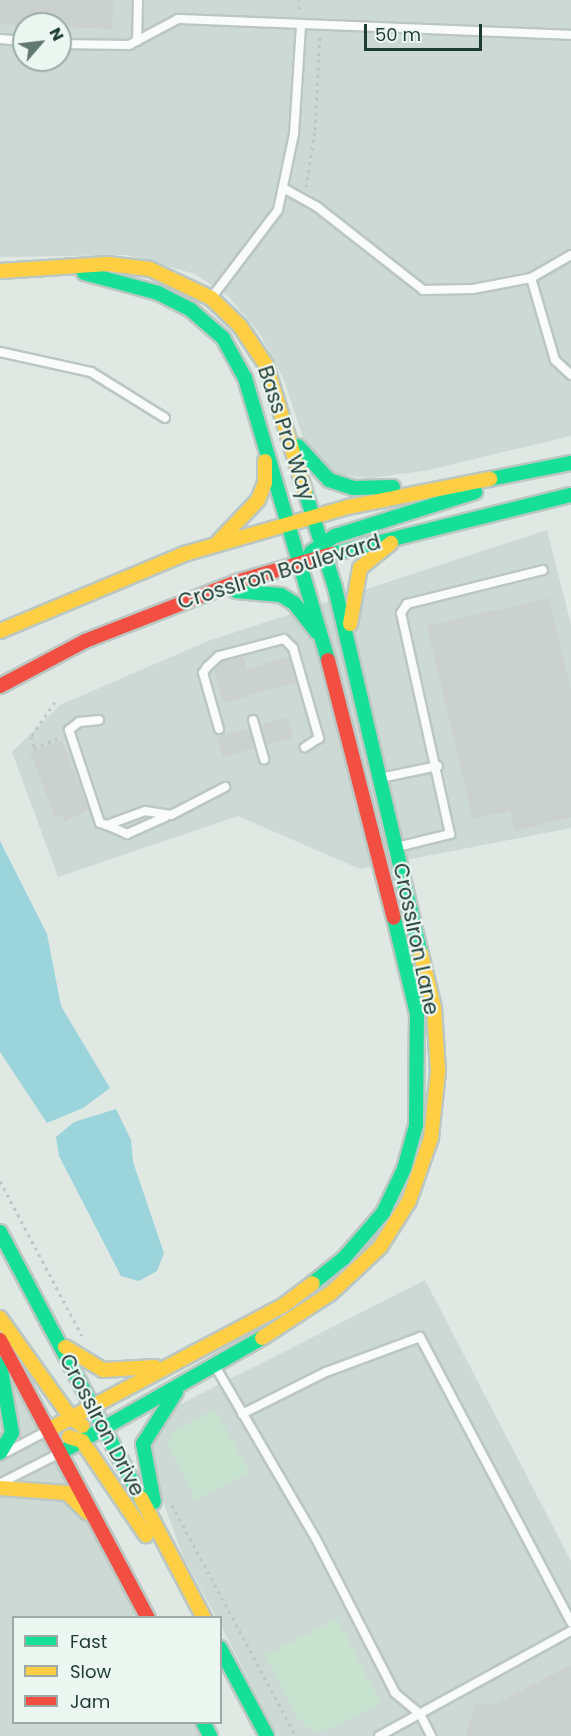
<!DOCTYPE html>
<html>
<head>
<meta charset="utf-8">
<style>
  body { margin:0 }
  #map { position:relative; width:571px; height:1736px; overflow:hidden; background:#e0e8e4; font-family:Poppins,sans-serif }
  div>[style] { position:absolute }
  .built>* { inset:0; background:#cdd9d4 }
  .green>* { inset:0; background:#c7e3cf }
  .water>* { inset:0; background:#9bd4db }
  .building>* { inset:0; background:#cad1ce }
  .path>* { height:3px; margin-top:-1.5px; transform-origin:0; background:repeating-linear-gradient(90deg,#bdc8c5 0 3px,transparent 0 7.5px) }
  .roads { filter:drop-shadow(2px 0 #bbc7c2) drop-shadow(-2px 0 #bbc7c2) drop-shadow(0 2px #bbc7c2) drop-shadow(0 -2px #bbc7c2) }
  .lane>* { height:8px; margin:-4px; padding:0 4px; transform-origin:4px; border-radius:4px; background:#fafcfb }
  .fast>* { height:14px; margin:-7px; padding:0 7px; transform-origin:7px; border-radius:7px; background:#16e098 }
  .slow>* { height:14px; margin:-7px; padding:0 7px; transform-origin:7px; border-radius:7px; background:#ffcf43 }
  .jam>* { height:14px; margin:-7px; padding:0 7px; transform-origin:7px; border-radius:7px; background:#f24e42 }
  span { translate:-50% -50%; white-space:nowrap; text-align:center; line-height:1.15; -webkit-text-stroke:4.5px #edf7f2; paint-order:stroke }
  .street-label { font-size:21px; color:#1d3b32 }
  .legend { position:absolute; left:12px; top:1616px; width:210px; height:108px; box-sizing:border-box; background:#edf7f2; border:2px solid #9aaca5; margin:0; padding:8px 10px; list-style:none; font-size:18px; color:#1d3b32 }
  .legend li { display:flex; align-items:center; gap:12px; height:30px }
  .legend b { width:30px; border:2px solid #9aaca5 }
  .north { position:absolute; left:12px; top:12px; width:60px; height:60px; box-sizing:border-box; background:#edf7f2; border:2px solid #9aaca5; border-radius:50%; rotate:62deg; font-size:16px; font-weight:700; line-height:24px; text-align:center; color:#1d3b32 }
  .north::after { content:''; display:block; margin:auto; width:21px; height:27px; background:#617870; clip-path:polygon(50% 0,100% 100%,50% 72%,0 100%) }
  .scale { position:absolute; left:364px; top:24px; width:118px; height:27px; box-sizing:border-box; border:3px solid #1d3b32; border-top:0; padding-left:8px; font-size:18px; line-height:21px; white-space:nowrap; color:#1d3b32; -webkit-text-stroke:4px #edf7f2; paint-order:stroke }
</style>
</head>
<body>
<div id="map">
  <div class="built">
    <i style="clip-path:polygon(evenodd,0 0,571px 0,571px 436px,429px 470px,371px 478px,332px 474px,305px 443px,284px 380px,260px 334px,228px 296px,195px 274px,127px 255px,0 257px,0 0,24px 24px,60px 24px,60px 60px,24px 60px,24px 24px)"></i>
    <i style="clip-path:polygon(547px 530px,571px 624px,571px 828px,360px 869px,238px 816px,58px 877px,12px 752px,60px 705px,208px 641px)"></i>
    <i style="clip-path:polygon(425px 1280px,571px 1561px,571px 1736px,278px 1736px,221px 1626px,220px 1618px,216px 1617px,183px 1556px,152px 1472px,152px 1439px,177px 1406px)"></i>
    <i style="clip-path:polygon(0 1340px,148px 1617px,14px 1618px,14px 1722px,203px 1723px,210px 1736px,0 1736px)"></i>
  </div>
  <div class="green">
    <i style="clip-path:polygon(215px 1409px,249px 1472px,196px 1500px,167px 1444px,172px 1432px)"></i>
    <i style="clip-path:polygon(337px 1619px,381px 1704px,333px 1728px,313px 1731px,298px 1719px,265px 1656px)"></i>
  </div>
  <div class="water">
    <i style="clip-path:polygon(0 841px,47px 934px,61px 1006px,110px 1088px,83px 1108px,47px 1123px,0 1052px)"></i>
    <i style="clip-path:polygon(116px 1109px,131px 1140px,133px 1162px,164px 1253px,157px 1271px,139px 1281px,121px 1276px,59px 1156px,56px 1137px,74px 1122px)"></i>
  </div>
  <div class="building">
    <i style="clip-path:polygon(0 0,113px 0,112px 29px,0 24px)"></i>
    <i style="clip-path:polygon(549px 598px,571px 691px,571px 817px,515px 831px,510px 811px,473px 819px,427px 626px)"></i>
    <i style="clip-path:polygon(243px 656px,247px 669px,289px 657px,296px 682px,223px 703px,214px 670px,222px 661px)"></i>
    <i style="clip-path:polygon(287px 717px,293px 738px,266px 745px,261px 725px)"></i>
    <i style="clip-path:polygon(249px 728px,255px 748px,223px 757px,217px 737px)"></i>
    <i style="clip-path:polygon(62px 740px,88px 809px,65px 822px,62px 814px,55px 817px,30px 752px)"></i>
    <i style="clip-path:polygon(571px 1665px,571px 1736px,466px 1736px,475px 1703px,493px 1705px)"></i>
  </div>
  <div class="path">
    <i style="left:299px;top:9px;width:9px;rotate:-90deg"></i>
    <i style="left:306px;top:187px;width:58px;rotate:-81deg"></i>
    <i style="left:315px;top:130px;width:94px;rotate:-87deg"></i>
    <i style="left:55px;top:702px;width:42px;rotate:125.2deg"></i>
    <i style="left:31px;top:736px;width:12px;rotate:76deg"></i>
    <i style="left:34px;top:748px;width:29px;rotate:-22deg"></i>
    <i style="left:0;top:1181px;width:175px;rotate:62.1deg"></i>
    <i style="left:172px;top:1505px;width:262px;rotate:61.8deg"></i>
  </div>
  <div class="roads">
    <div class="lane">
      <i style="left:0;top:39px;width:24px;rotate:5deg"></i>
      <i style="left:137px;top:41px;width:41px;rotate:-88.6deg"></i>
      <i style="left:60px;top:44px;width:69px;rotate:0.8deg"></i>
      <i style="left:129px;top:45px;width:55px;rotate:-28deg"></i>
      <i style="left:178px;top:19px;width:393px;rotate:2.3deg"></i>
      <i style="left:285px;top:189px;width:35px;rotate:29deg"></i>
      <i style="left:316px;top:206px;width:136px;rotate:38.1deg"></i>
      <i style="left:423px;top:290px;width:50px;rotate:-1.1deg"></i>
      <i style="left:473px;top:289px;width:59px;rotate:-10.7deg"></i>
      <i style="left:531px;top:278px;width:46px;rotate:-29.9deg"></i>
      <i style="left:531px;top:278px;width:85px;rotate:73.7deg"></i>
      <i style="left:555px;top:360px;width:22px;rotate:43deg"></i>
      <i style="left:212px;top:297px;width:109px;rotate:-52.8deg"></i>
      <i style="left:278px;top:210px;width:78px;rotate:-78.1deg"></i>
      <i style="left:294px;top:134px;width:109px;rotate:-86.3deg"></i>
      <i style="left:0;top:352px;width:93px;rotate:12.4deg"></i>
      <i style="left:91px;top:372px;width:87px;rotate:31.9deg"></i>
      <i style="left:99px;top:720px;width:20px;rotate:174deg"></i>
      <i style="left:79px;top:722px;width:13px;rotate:141deg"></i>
      <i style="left:69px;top:730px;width:98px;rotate:71.6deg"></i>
      <i style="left:100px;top:823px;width:7px;rotate:16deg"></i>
      <i style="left:107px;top:825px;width:40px;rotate:-20.2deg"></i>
      <i style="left:145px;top:811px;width:26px;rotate:9deg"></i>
      <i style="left:171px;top:815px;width:61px;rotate:-27.4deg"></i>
      <i style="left:253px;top:720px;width:41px;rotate:74.2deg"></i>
      <i style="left:219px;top:729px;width:58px;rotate:-105.9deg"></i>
      <i style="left:203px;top:673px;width:7px;rotate:-56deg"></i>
      <i style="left:207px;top:667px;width:16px;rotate:-43deg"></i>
      <i style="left:219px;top:656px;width:67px;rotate:-14.7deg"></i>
      <i style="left:284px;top:639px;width:13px;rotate:45deg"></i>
      <i style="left:293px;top:648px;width:94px;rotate:73.9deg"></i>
      <i style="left:319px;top:738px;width:17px;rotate:147deg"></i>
      <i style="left:380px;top:778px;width:59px;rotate:-11.7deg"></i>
      <i style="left:107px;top:825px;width:22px;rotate:24deg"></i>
      <i style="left:127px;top:834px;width:42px;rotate:-24.1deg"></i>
      <i style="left:397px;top:847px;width:55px;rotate:-13.8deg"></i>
      <i style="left:450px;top:834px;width:226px;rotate:-102.5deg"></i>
      <i style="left:401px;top:613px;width:11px;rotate:-56deg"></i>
      <i style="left:407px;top:604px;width:140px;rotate:-14deg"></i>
      <i style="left:215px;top:1366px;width:200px;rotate:59.7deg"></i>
      <i style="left:316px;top:1539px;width:173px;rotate:62.8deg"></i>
      <i style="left:395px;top:1693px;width:33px;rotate:40deg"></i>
      <i style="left:420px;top:1714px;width:25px;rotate:63deg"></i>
      <i style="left:242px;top:1414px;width:94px;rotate:-26.6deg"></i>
      <i style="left:326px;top:1372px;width:100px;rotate:-20.4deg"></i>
      <i style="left:420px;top:1337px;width:323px;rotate:62.1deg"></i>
      <i style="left:7px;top:1452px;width:45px;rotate:-27.7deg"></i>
      <i style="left:1px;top:1483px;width:64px;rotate:-27deg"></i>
      <i style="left:379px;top:1736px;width:219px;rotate:-28.7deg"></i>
    </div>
    <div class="fast">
      <i style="left:84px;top:273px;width:77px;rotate:15.1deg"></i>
      <i style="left:158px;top:293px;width:37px;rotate:27deg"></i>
      <i style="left:191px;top:310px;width:43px;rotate:41.2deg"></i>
      <i style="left:223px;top:338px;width:46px;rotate:61.2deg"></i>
      <i style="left:245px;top:378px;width:294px;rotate:73.6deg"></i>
      <i style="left:298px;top:446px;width:46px;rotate:47.6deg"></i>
      <i style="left:329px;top:480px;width:25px;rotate:18deg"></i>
      <i style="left:353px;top:488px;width:40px;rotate:-1.4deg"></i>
      <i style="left:490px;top:479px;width:83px;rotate:-11.2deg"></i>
      <i style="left:305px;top:491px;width:102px;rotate:72.8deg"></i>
      <i style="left:335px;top:588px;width:376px;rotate:76.8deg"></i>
      <i style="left:311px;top:552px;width:29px;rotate:-34deg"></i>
      <i style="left:335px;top:536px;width:147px;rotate:-17.4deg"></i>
      <i style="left:332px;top:554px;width:246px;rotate:-13.9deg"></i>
      <i style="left:236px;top:591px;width:45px;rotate:5.1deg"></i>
      <i style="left:281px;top:595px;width:15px;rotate:32deg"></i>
      <i style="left:294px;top:603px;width:37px;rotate:52deg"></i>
      <i style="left:0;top:1232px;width:301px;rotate:62.1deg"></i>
      <i style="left:313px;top:1283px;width:40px;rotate:-39deg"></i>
      <i style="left:344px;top:1258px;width:60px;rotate:-49.1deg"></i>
      <i style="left:383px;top:1213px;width:49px;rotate:-64.5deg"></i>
      <i style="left:404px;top:1169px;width:46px;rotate:-74.7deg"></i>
      <i style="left:416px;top:1125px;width:111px;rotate:-89.5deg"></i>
      <i style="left:417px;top:1014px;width:99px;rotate:-103.5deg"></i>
      <i style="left:0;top:1364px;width:70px;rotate:80.1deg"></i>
      <i style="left:12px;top:1433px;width:23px;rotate:121deg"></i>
      <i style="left:60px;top:1453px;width:232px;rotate:-29.7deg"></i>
      <i style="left:154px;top:1502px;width:59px;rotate:-100.7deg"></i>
      <i style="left:143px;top:1444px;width:62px;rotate:-57.6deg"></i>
      <i style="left:220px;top:1648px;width:100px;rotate:61.9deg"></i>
      <i style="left:203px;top:1722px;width:16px;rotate:63deg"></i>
    </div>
    <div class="slow">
      <i style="left:0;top:271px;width:108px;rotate:-3.7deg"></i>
      <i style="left:108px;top:264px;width:42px;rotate:6.8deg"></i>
      <i style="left:150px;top:269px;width:68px;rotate:25.4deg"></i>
      <i style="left:211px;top:298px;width:40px;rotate:44deg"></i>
      <i style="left:240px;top:326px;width:47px;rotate:56.3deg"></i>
      <i style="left:266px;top:365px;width:132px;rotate:72.8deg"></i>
      <i style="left:219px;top:541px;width:57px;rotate:-46.4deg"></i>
      <i style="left:258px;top:500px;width:18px;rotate:-68deg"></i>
      <i style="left:265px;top:483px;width:22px;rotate:-90deg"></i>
      <i style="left:350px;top:624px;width:57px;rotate:-79.9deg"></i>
      <i style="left:360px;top:568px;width:40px;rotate:-39deg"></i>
      <i style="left:0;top:631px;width:199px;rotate:-22.7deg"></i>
      <i style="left:184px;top:554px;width:171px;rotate:-16deg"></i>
      <i style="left:348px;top:507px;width:145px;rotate:-11.2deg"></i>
      <i style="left:0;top:1318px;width:123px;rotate:54.6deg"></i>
      <i style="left:71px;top:1418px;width:14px;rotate:34deg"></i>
      <i style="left:262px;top:1338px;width:82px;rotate:-33.1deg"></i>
      <i style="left:331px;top:1293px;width:67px;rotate:-43.2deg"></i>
      <i style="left:380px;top:1247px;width:54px;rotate:-57.8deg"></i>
      <i style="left:409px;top:1201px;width:67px;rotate:-70.8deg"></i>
      <i style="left:431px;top:1138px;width:67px;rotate:-84deg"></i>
      <i style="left:438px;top:1071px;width:63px;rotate:-93.6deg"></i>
      <i style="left:434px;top:1008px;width:56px;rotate:-103.5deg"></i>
      <i style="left:65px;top:1347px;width:44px;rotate:31.2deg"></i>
      <i style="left:103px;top:1370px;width:52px;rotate:-3.3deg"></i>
      <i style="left:48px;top:1430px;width:267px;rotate:-27.9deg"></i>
      <i style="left:284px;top:1305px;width:36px;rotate:-37deg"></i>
      <i style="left:69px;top:1437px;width:14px;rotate:17deg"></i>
      <i style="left:82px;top:1441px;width:114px;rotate:55.8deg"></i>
      <i style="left:0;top:1488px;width:67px;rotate:4.3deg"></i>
      <i style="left:67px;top:1493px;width:28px;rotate:44deg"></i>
      <i style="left:141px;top:1498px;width:136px;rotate:62.3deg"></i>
    </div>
    <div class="jam">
      <i style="left:328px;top:660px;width:266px;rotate:75.7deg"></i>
      <i style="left:0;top:686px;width:96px;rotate:-27.9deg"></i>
      <i style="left:85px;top:641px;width:162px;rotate:-21.3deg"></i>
      <i style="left:236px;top:582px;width:100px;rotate:-16.3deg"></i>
      <i style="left:0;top:1340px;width:315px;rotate:62deg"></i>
    </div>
  </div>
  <div class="street-label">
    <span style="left:286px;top:433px;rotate:72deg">Bass Pro Way</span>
    <span style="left:279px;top:572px;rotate:-17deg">CrossIron Boulevard</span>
    <span style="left:416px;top:939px;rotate:78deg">CrossIron Lane</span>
    <span style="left:102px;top:1425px;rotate:62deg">CrossIron Drive</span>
  </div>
  <ul class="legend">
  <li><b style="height:8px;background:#16e098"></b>Fast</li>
  <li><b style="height:8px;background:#ffcf43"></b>Slow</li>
  <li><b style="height:8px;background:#f24e42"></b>Jam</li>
  </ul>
  <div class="north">N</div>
  <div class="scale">50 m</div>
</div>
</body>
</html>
